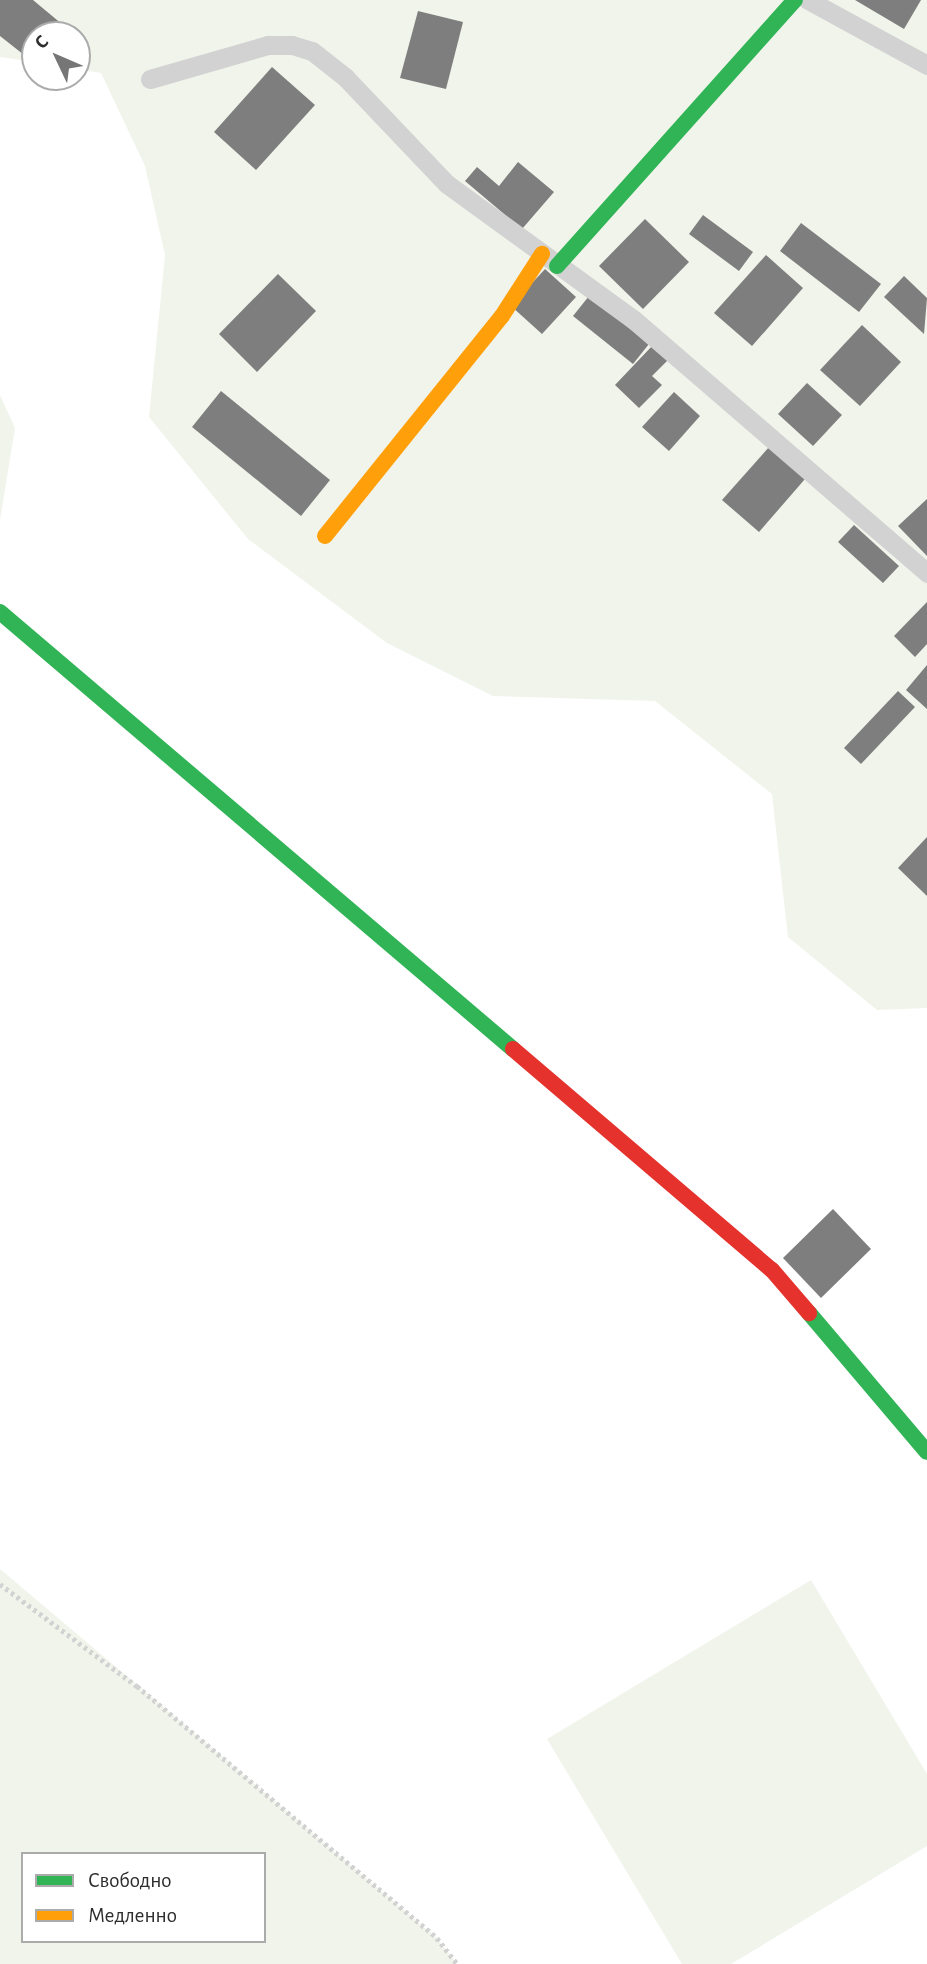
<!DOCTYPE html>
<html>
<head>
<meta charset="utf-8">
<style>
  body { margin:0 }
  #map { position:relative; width:927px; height:1964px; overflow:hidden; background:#fff; font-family:"Alegreya Sans",sans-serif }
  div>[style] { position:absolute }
  .green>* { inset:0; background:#f1f4eb }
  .building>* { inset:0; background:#7e7e7e }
  .path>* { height:4.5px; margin-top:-2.25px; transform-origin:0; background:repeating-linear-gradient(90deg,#d2d2d2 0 3.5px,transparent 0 7px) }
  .lane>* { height:19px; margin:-9.5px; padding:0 9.5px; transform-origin:9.5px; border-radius:9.5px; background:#d2d2d2 }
  .fast>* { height:16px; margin:-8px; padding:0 8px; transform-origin:8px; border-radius:8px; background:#30b455 }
  .slow>* { height:16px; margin:-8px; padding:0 8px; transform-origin:8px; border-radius:8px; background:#ff9f0a }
  .jam>* { height:16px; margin:-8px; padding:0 8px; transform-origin:8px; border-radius:8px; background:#e5322d }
  span { translate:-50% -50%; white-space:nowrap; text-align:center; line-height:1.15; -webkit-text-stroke:7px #fff; paint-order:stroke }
  .legend { position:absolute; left:21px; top:1852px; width:245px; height:91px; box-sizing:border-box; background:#fff; border:2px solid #ababab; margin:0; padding:9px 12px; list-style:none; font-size:21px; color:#2d2d2d }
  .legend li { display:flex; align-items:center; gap:14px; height:35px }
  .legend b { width:35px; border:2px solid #ababab }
  .north { position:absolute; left:21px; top:21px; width:70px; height:70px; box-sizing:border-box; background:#fff; border:2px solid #ababab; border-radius:50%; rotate:314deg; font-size:19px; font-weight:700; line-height:28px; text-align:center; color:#2d2d2d }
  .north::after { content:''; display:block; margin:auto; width:24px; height:32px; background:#767676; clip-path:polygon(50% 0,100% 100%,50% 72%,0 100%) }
</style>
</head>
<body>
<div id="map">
  <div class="green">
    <i style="clip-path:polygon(0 0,927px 0,927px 1008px,877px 1010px,788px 937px,772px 794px,655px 701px,493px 696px,387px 643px,248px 539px,149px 417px,165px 255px,145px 166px,101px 73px,77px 69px,77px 35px,35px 35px,35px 62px,0 57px)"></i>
    <i style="clip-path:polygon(0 395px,15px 428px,0 520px)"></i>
    <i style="clip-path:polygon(evenodd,0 1569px,437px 1938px,457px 1964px,0 1964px,0 1569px,23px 1854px,264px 1854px,264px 1941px,23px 1941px,23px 1854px)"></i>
    <i style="clip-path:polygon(811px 1580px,927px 1774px,927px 1846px,731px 1964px,682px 1964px,547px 1739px)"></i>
  </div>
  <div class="building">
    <i style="clip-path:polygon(0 0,33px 0,63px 25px,55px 35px,35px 35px,33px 62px,0 36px)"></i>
    <i style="clip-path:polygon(855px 0,921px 0,904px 29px)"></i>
    <i style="clip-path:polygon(418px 11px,463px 22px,446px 89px,400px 78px)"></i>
    <i style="clip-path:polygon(272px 67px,315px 105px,256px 170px,214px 132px)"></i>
    <i style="clip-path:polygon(518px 162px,554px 192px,522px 229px,465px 181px,477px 167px,499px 186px)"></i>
    <i style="clip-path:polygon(703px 215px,753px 252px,739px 271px,689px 234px)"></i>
    <i style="clip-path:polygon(645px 219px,689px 262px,643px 309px,599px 266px)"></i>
    <i style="clip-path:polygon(801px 223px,881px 284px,859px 312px,780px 251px)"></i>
    <i style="clip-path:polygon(766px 255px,803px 288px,752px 346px,714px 313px)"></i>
    <i style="clip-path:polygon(545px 269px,576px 297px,542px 334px,511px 306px)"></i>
    <i style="clip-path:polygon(278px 274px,316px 311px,257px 372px,219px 334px)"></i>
    <i style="clip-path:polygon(904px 276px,927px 298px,924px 334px,884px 297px)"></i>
    <i style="clip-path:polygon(589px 296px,649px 344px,633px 364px,573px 316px)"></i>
    <i style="clip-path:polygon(862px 325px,901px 362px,860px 406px,820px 370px)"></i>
    <i style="clip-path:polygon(653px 345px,668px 360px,652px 376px,662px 385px,639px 408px,615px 385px)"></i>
    <i style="clip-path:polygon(807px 383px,842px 415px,813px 446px,778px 414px)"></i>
    <i style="clip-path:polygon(221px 391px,330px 480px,301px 516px,192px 427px)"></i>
    <i style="clip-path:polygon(674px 392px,700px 416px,669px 451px,642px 427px)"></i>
    <i style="clip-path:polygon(769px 447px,805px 479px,759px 532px,722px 500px)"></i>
    <i style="clip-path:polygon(927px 499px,927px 556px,898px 526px)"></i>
    <i style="clip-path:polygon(854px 525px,899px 566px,883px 583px,838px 542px)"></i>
    <i style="clip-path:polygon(927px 602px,927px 644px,915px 657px,894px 636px)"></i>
    <i style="clip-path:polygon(927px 665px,927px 709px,906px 690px)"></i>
    <i style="clip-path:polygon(898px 691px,915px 707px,861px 764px,844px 748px)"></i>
    <i style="clip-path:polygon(927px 837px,927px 896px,898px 868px)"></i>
    <i style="clip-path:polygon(833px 1209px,871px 1249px,821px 1298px,783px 1258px)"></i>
  </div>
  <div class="path">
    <i style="left:0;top:1584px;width:171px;rotate:36.7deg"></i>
    <i style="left:137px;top:1686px;width:392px;rotate:40deg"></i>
    <i style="left:437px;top:1938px;width:33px;rotate:52deg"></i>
  </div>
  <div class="lane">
    <i style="left:808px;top:0;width:136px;rotate:28.6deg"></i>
    <i style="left:150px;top:79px;width:123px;rotate:-16.1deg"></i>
    <i style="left:268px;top:45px;width:24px"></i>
    <i style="left:292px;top:45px;width:21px;rotate:17deg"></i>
    <i style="left:312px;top:51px;width:42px;rotate:38.2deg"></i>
    <i style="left:345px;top:77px;width:148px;rotate:46.4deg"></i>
    <i style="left:447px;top:184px;width:230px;rotate:36deg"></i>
    <i style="left:633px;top:319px;width:389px;rotate:40.8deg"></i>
  </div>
  <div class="fast">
    <i style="left:557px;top:266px;width:357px;rotate:-48.2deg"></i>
    <i style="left:0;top:612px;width:674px;rotate:40.43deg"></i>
    <i style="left:809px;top:1313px;width:182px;rotate:49.7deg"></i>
  </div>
  <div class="slow">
    <i style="left:325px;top:536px;width:282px;rotate:-51.2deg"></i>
    <i style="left:502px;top:316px;width:74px;rotate:-57.2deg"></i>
  </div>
  <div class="jam">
    <i style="left:513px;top:1049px;width:340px;rotate:40.5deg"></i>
    <i style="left:772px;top:1270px;width:57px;rotate:49.3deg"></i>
  </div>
  <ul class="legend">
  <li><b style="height:9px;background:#30b455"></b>Свободно</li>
  <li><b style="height:9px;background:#ff9f0a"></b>Медленно</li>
  </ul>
  <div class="north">С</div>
</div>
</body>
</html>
